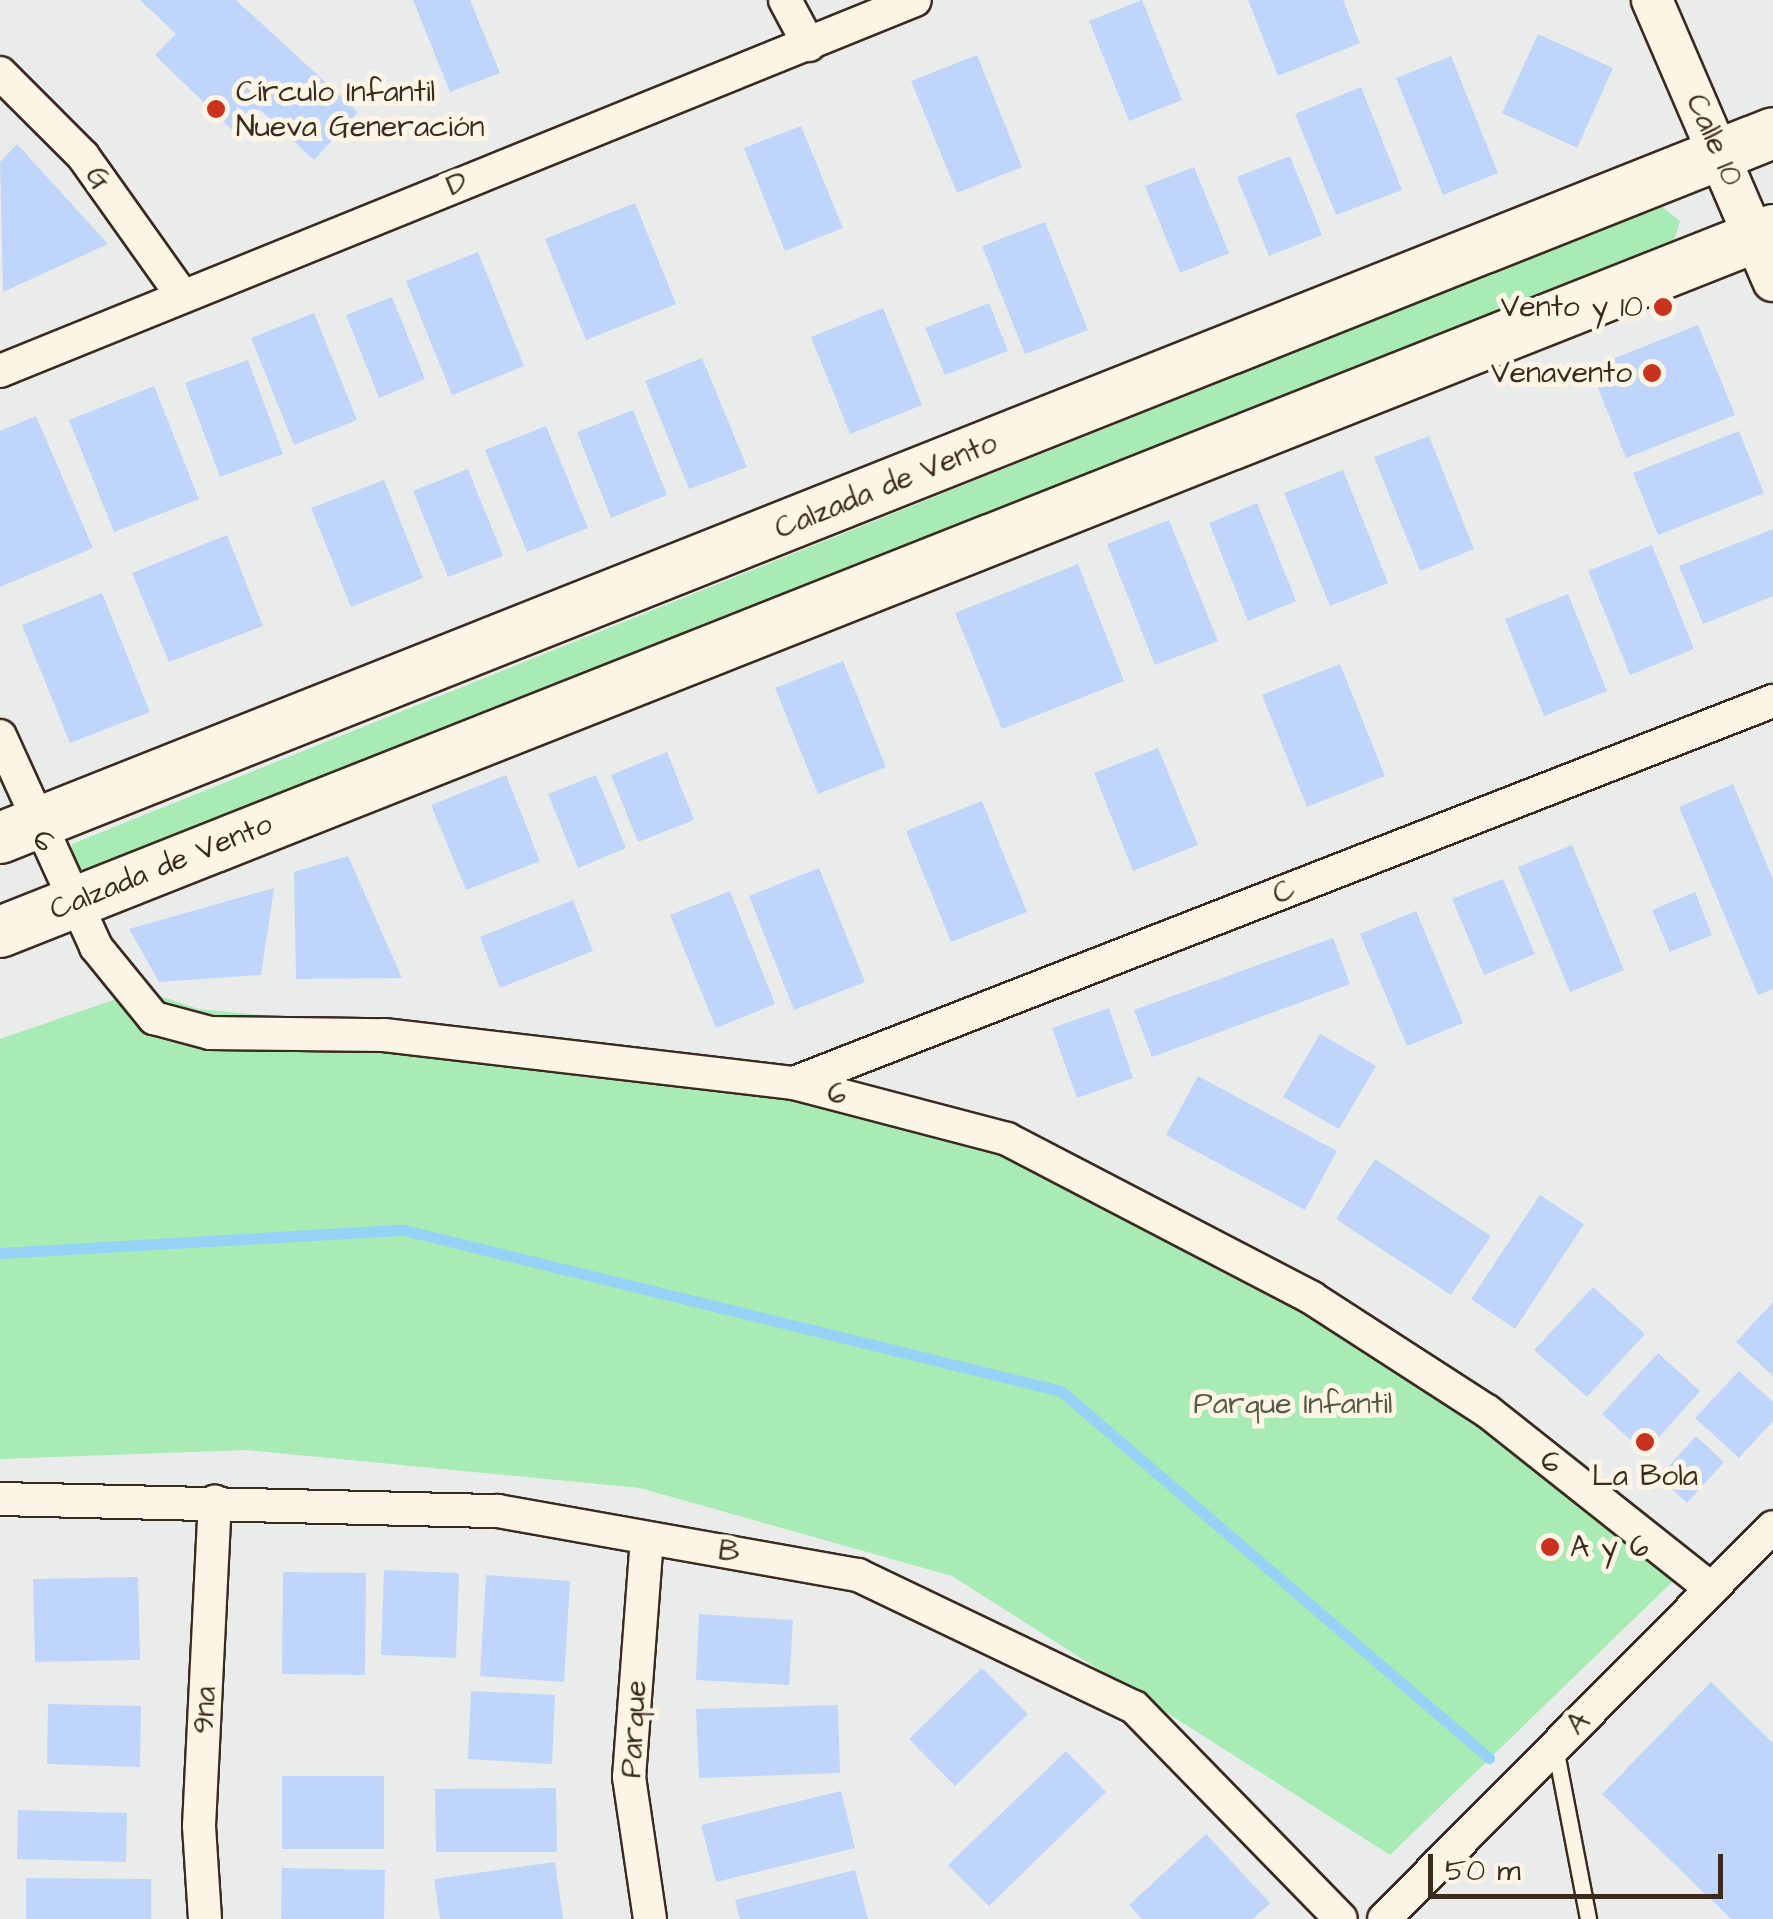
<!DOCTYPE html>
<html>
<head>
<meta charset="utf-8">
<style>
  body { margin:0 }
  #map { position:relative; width:1773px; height:1919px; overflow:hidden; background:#eaeceb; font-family:"Architects Daughter",sans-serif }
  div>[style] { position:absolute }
  .green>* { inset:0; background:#a8ebb5 }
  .stream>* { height:11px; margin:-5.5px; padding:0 5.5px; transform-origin:5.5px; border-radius:5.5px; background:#95d2f6 }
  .building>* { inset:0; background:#bfd6fa }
  .roads { filter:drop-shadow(2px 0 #3b2a1e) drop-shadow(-2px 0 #3b2a1e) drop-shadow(0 2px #3b2a1e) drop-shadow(0 -2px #3b2a1e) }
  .service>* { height:15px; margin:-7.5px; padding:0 7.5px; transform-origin:7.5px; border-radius:7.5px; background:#fcf5e5 }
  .minor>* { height:32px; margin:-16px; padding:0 16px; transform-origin:16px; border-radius:16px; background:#fcf5e5 }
  .tertiary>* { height:40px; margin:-20px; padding:0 20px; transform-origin:20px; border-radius:20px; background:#fcf5e5 }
  .primary>* { height:50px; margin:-25px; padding:0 25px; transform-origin:25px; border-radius:25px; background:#fcf5e5 }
  .dots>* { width:28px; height:28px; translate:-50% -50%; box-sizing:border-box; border:5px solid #fcf5e5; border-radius:50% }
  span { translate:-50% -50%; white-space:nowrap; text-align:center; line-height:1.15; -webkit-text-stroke:10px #fcf5e5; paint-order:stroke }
  .poi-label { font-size:30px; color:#3b2a1e }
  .left { translate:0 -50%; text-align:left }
  .right { translate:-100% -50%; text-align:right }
  .street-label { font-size:30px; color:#3b2a1e }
  .park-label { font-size:30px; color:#565a44 }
  .scale { position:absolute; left:1428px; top:1854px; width:295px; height:45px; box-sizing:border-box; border:5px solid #3b2a1e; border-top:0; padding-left:12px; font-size:30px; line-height:35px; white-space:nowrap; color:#3b2a1e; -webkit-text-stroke:8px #fcf5e5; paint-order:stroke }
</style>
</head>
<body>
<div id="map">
  <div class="green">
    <i style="clip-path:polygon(1660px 205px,1680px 221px,1672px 247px,84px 879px,73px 866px,72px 844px)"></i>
    <i style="clip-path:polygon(142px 990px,198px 1009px,821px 1067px,1161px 1204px,1566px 1449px,1699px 1556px,1390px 1855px,952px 1576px,640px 1488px,247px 1450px,0 1459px,0 1039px)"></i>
  </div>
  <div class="stream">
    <i style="left:0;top:1253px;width:405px;rotate:-3.3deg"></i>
    <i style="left:404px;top:1230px;width:676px;rotate:13.77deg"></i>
    <i style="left:1061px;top:1391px;width:564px;rotate:40.61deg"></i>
  </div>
  <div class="building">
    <i style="clip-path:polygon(140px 0,236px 0,358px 112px,314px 160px,259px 109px,235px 133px,155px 55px,176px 34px)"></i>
    <i style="clip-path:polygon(413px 0,470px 0,500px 73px,450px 92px)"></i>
    <i style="clip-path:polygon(1142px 0,1182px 100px,1129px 121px,1089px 21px)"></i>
    <i style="clip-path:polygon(1248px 0,1343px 0,1360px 43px,1278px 76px)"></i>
    <i style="clip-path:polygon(1538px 34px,1613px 68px,1577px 148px,1502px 113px)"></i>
    <i style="clip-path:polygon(977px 55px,1022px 167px,957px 193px,911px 81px)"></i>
    <i style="clip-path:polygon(1451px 56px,1498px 173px,1443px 195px,1396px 78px)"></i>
    <i style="clip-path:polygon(1361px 87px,1402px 190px,1336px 215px,1295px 114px)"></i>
    <i style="clip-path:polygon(801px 126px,843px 228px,785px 251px,744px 148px)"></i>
    <i style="clip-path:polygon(17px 144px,108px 244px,3px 292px,0 162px)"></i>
    <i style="clip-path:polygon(1290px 156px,1322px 235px,1269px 256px,1237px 177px)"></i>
    <i style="clip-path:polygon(1194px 167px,1229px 253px,1180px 273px,1145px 186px)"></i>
    <i style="clip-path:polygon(635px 203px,676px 304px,586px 340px,545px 239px)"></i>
    <i style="clip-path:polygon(1045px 222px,1088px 330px,1025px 354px,982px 246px)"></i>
    <i style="clip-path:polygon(478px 252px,524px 366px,452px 395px,406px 281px)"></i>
    <i style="clip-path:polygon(392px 297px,425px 379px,379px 398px,346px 315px)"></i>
    <i style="clip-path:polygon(989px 303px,1008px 351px,945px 375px,925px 328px)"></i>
    <i style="clip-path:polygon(883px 308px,922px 405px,850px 434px,811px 337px)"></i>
    <i style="clip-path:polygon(314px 313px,357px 420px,294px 445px,251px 338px)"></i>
    <i style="clip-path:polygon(1698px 325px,1735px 415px,1626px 458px,1590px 368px)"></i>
    <i style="clip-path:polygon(702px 358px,747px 467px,689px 489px,645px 381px)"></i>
    <i style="clip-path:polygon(248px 360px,283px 454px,220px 477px,185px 383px)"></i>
    <i style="clip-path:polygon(154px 386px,199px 499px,114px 532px,69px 420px)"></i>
    <i style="clip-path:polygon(633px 410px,667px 495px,611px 518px,577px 432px)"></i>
    <i style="clip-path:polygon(36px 416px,93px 548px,0 587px,0 431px)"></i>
    <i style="clip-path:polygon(546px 426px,588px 528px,527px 552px,485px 450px)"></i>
    <i style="clip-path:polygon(1739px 431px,1764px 493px,1658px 535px,1633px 473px)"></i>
    <i style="clip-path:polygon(1429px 436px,1474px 549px,1420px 571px,1374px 457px)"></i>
    <i style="clip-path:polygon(468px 469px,503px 556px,448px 577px,413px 491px)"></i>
    <i style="clip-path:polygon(1343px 470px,1388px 583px,1330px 606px,1284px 493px)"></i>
    <i style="clip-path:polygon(384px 480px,423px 578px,351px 607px,311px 508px)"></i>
    <i style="clip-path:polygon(1257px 503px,1296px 601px,1248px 621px,1209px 523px)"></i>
    <i style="clip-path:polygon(1169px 520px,1218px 641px,1155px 665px,1107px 544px)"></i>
    <i style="clip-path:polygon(1773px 529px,1773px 596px,1703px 624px,1679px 566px)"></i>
    <i style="clip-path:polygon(227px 535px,263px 626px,169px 662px,132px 573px)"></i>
    <i style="clip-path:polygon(1652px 545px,1694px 649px,1630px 675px,1588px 571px)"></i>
    <i style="clip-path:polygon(1078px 564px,1124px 681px,1002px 729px,955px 613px)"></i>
    <i style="clip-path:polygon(102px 593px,150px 712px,70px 743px,22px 625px)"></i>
    <i style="clip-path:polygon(1568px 594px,1607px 691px,1544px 716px,1505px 619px)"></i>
    <i style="clip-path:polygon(843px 661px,886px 767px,818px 794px,775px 688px)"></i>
    <i style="clip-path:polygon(1340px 664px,1385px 776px,1307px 807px,1262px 695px)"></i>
    <i style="clip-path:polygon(1158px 748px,1198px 845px,1133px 871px,1094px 773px)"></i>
    <i style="clip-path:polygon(667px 752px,694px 820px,638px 842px,611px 775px)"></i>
    <i style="clip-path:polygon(506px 775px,540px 861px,466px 890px,431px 805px)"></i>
    <i style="clip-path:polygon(596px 775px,626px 848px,578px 868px,548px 794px)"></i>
    <i style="clip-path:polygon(1733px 784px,1773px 879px,1773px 989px,1758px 995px,1679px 807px)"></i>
    <i style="clip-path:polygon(982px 801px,1027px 912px,951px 942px,906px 831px)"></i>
    <i style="clip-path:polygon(1572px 845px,1624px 970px,1570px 992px,1518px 867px)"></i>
    <i style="clip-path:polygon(348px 856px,402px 978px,296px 979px,294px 872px)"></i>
    <i style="clip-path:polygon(819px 868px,865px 982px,794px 1010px,749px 896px)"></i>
    <i style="clip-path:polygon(1503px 879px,1535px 954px,1484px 975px,1452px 899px)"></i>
    <i style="clip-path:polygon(274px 888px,261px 975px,159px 982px,129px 929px)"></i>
    <i style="clip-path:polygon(730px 891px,775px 1004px,716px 1028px,670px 915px)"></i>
    <i style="clip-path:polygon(1695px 892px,1712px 935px,1670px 952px,1652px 910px)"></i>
    <i style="clip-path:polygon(573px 900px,593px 951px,500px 988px,480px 937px)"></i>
    <i style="clip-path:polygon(1416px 911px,1463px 1023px,1407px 1046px,1360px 934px)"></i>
    <i style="clip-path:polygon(1333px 938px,1350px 984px,1152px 1057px,1134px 1010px)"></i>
    <i style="clip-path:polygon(1109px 1008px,1133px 1078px,1077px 1098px,1052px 1028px)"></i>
    <i style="clip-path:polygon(1320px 1034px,1376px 1066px,1339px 1129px,1283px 1097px)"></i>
    <i style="clip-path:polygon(1198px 1076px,1337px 1151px,1305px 1210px,1166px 1135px)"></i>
    <i style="clip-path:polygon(1375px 1159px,1491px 1236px,1451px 1295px,1336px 1219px)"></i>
    <i style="clip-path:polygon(1540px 1195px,1584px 1224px,1515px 1329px,1471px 1299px)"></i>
    <i style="clip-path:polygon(1593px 1287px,1645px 1334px,1587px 1397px,1534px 1350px)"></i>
    <i style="clip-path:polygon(1773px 1302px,1773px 1376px,1736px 1342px)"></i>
    <i style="clip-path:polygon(1658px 1353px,1700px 1391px,1645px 1453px,1602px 1414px)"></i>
    <i style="clip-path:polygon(1739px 1371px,1773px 1402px,1773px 1421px,1739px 1458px,1695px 1418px)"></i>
    <i style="clip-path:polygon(1696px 1436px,1724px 1462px,1687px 1503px,1659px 1477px)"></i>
    <i style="clip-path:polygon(384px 1570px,459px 1573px,456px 1658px,381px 1655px)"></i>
    <i style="clip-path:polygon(283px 1572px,366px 1573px,365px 1675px,282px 1674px)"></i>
    <i style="clip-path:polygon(486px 1575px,570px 1581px,564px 1682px,480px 1676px)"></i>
    <i style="clip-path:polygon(138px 1577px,140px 1660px,35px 1662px,33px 1579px)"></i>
    <i style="clip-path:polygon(699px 1614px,793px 1620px,789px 1685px,696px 1680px)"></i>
    <i style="clip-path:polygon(982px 1668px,1028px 1714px,955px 1786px,909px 1739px)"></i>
    <i style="clip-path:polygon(1711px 1682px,1773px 1743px,1773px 1919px,1731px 1919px,1602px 1794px)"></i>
    <i style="clip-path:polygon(471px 1691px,555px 1695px,552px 1764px,468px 1759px)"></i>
    <i style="clip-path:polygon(48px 1704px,141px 1706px,140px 1767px,47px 1764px)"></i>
    <i style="clip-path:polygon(838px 1705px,840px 1773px,699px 1778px,696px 1709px)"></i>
    <i style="clip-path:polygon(1066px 1751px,1106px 1792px,989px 1906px,948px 1865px)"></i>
    <i style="clip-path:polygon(282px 1776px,384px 1776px,384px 1849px,282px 1849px)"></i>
    <i style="clip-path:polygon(556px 1788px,557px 1852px,436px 1852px,435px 1789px)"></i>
    <i style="clip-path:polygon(841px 1791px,855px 1848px,716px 1882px,701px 1825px)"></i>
    <i style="clip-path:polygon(18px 1810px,127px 1813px,126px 1862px,17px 1859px)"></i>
    <i style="clip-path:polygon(1206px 1834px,1270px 1903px,1253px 1919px,1142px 1919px,1129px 1905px)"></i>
    <i style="clip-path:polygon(555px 1862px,563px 1919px,440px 1919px,434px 1879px)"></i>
    <i style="clip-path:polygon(282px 1868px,385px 1870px,384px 1919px,281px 1919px)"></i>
    <i style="clip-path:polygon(855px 1870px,868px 1919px,740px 1919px,735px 1900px)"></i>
    <i style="clip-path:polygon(26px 1878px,151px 1879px,151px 1919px,26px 1919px)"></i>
  </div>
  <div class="roads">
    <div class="service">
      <i style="left:1555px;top:1747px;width:175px;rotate:79.1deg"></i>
    </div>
    <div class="minor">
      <i style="left:785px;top:0;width:51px;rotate:61.9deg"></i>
      <i style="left:0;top:73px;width:117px;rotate:45deg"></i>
      <i style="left:83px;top:156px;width:169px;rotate:54.6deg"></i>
      <i style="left:0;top:371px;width:987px;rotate:-22.07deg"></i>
      <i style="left:0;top:736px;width:232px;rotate:65.5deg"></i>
      <i style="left:96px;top:947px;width:92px;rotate:50.8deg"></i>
      <i style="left:154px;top:1018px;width:58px;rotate:15deg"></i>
      <i style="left:210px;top:1033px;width:174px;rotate:0.7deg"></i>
      <i style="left:384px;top:1035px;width:413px;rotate:6.7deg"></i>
      <i style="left:794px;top:1083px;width:220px;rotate:14.7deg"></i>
      <i style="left:1007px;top:1139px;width:344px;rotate:27.5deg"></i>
      <i style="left:1312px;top:1298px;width:208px;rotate:32.9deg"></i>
      <i style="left:1487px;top:1411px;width:285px;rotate:38.4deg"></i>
      <i style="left:794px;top:1083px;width:1051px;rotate:-21.32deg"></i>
      <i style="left:0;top:1499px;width:498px;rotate:1.4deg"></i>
      <i style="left:498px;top:1511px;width:366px;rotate:10.1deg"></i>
      <i style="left:858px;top:1575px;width:306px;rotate:25.6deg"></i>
      <i style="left:1134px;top:1707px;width:296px;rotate:45.7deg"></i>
      <i style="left:647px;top:1538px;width:240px;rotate:94.3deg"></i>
      <i style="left:629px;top:1777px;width:144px;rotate:81.6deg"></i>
      <i style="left:205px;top:1919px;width:93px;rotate:-93.7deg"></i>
      <i style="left:199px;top:1826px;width:325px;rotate:-87.2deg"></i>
      <i style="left:1384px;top:1919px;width:552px;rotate:-45.22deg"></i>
    </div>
    <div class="tertiary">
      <i style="left:1652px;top:0;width:306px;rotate:66.7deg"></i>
    </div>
    <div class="primary">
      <i style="left:0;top:838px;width:1908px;rotate:-21.68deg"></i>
      <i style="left:0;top:932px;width:1907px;rotate:-21.6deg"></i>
    </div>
  </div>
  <div class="dots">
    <i style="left:216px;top:109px;background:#c8321e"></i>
    <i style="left:1663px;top:307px;background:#c8321e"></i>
    <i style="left:1652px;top:373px;background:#c8321e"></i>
    <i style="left:1645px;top:1442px;background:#c8321e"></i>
    <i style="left:1550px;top:1547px;background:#c8321e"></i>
  </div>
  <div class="poi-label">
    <span class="left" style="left:236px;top:109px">Círculo Infantil<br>Nueva Generación</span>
    <span class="right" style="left:1643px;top:307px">Vento y 10</span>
    <span class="right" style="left:1632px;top:373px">Venavento</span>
    <span style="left:1645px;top:1476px">La Bola</span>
    <span class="left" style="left:1570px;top:1547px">A y 6</span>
  </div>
  <div class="street-label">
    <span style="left:1714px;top:140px;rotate:66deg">Calle 10</span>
    <span style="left:98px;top:178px;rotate:54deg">G</span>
    <span style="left:457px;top:184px;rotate:-22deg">D</span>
    <span style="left:886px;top:486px;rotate:-22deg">Calzada de Vento</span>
    <span style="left:44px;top:841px;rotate:68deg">6</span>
    <span style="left:161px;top:867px;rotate:-22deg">Calzada de Vento</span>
    <span style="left:1284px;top:892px;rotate:-21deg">C</span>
    <span style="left:837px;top:1094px;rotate:14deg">6</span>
    <span style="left:1551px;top:1462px;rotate:38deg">6</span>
    <span style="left:729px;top:1552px;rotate:10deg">B</span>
    <span style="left:205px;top:1710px;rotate:-87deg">9na</span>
    <span style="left:1578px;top:1723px;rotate:-46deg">A</span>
    <span style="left:634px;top:1729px;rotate:-87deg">Parque</span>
  </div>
  <div class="park-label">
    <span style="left:1293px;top:1404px">Parque Infantil</span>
  </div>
  <div class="scale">50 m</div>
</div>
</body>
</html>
